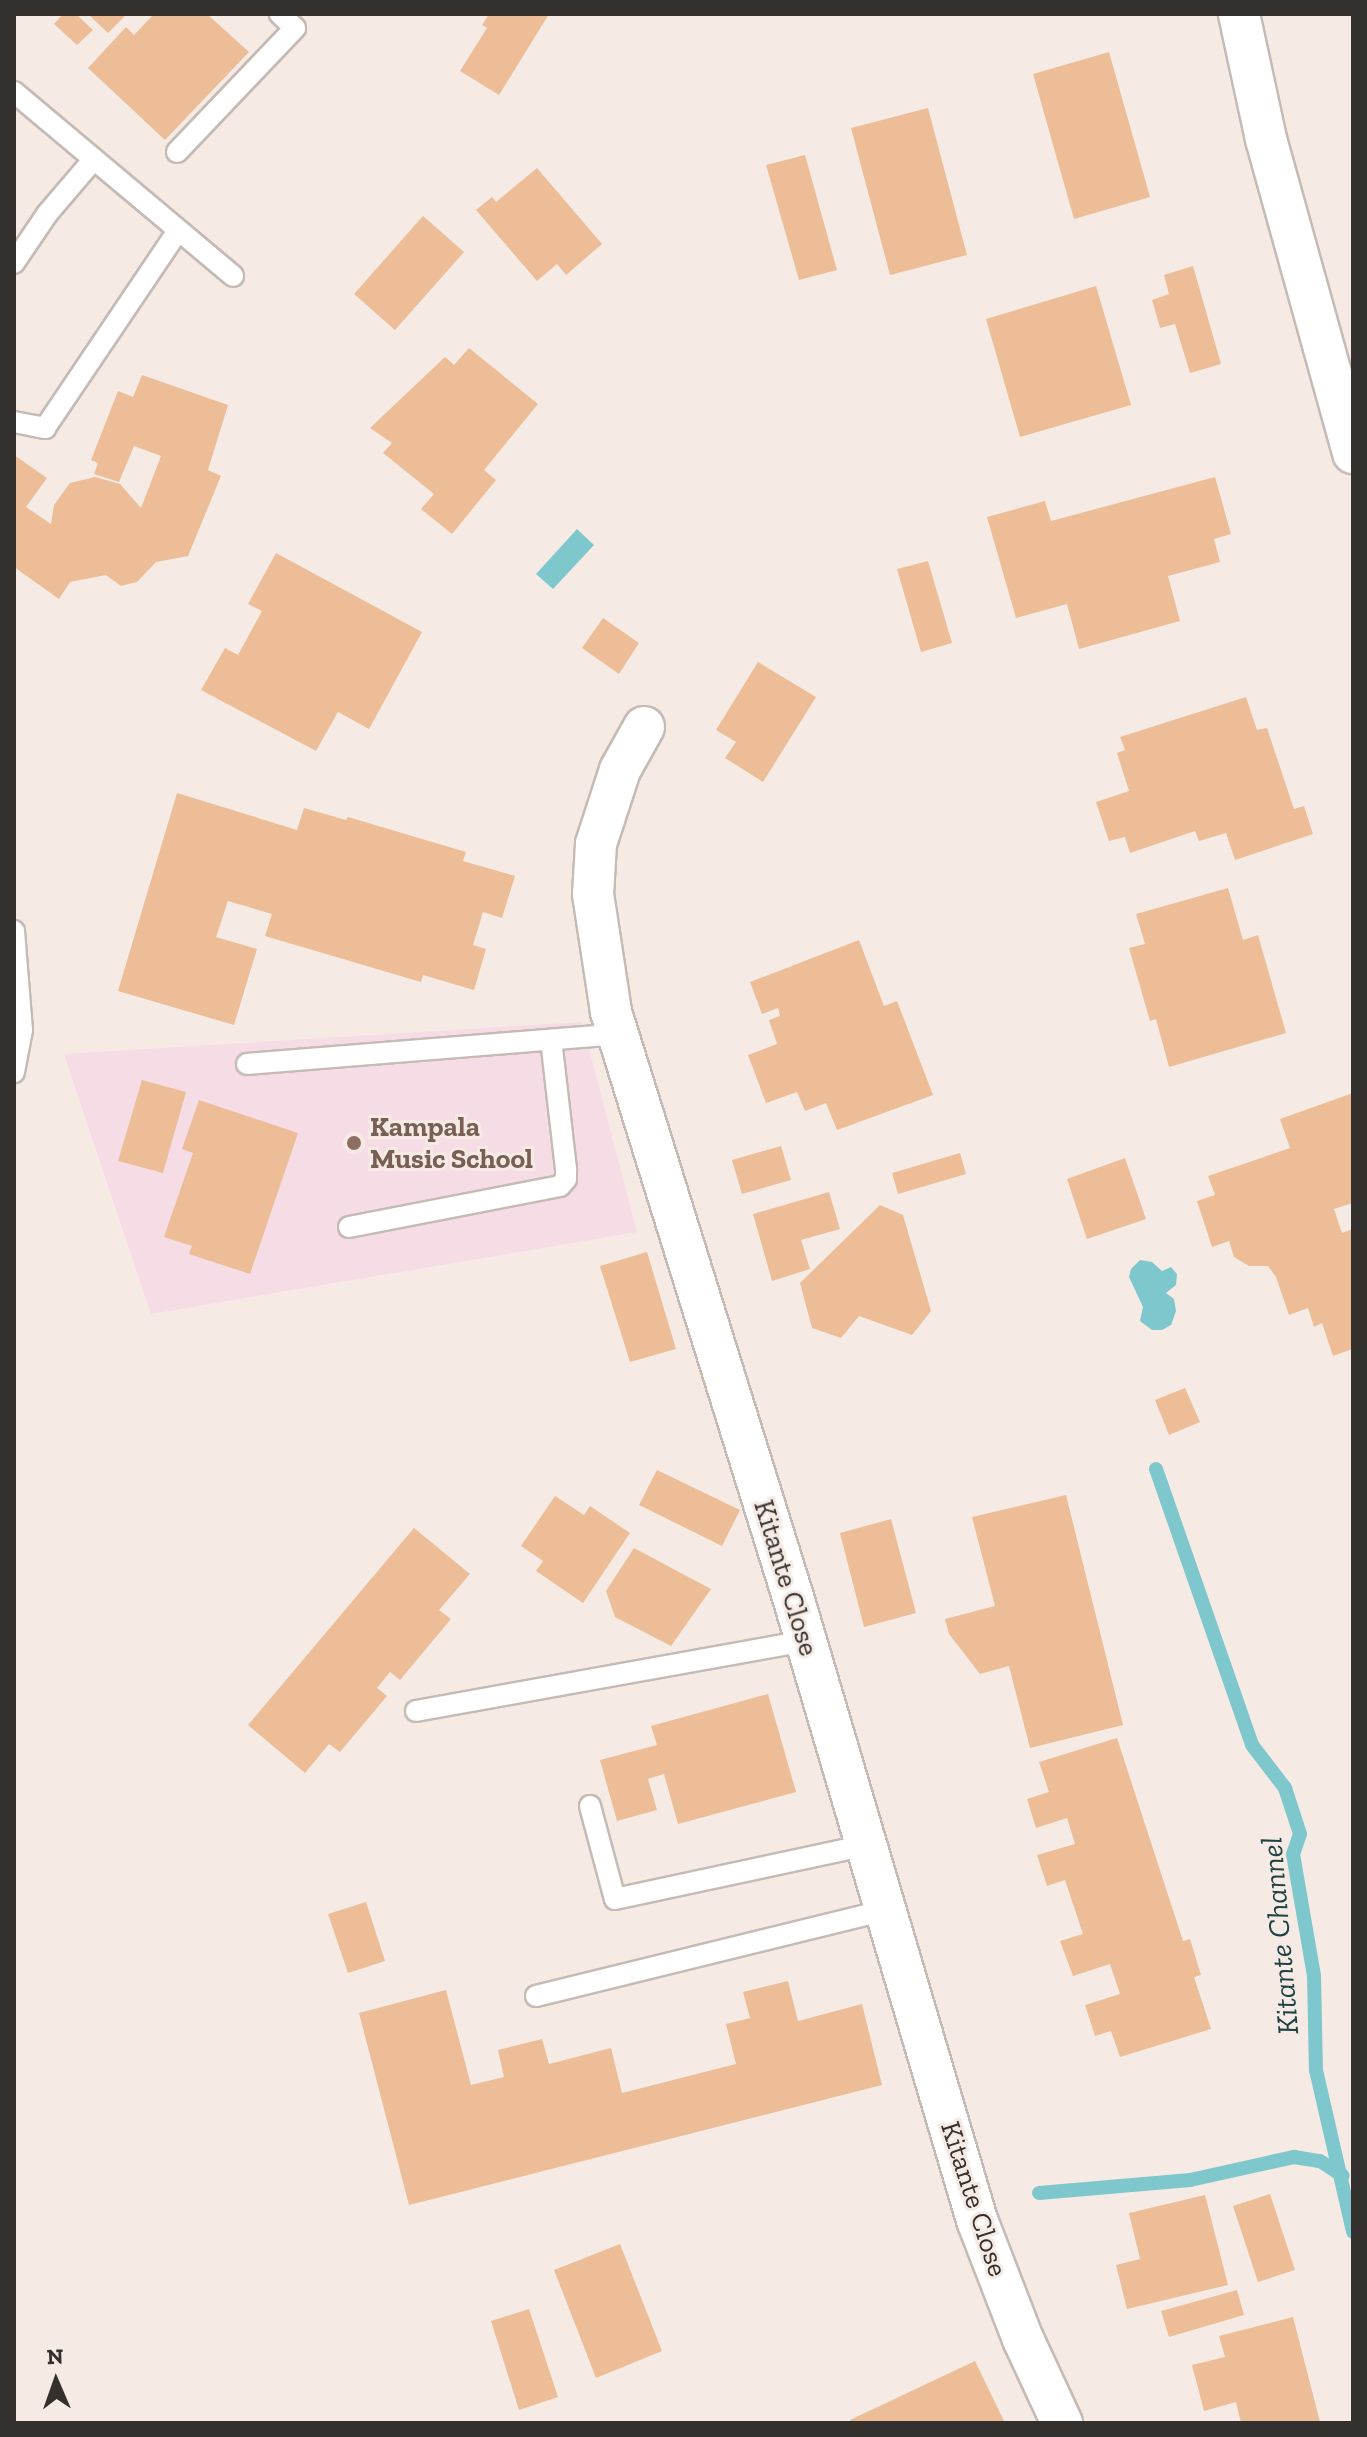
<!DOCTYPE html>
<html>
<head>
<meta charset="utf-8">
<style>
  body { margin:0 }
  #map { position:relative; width:1367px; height:2437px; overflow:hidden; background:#f6ebe4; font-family:"Zilla Slab",serif }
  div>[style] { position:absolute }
  .education>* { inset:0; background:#f5dce5 }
  .water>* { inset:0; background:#7ec7cd }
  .stream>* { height:14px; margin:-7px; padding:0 7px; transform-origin:7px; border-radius:7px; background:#7ec7cd }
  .building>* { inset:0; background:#ecbd97 }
  .roads { filter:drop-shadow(2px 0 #c5bbb4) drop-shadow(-2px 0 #c5bbb4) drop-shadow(0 2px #c5bbb4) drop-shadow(0 -2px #c5bbb4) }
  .lane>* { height:20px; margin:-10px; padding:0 10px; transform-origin:10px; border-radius:10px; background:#fff }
  .street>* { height:40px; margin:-20px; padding:0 20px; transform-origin:20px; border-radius:20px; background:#fff }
  .dots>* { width:22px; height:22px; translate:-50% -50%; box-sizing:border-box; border:4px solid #f6ebe4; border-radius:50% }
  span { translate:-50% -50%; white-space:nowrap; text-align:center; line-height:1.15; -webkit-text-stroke:6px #f6ebe4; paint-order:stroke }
  .education-label { font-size:28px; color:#785e54; font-weight:700 }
  .left { translate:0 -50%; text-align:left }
  .street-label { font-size:28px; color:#34302e }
  .water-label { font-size:30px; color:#1e4244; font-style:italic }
  .frame { position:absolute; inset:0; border:16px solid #34302e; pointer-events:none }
  .north { position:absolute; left:16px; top:2341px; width:80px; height:80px; -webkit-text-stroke:6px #f6ebe4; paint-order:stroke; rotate:358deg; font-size:22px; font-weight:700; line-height:32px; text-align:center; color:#34302e }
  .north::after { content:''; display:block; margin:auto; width:28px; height:36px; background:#34302e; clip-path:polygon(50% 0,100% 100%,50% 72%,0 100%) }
</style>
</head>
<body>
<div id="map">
  <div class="education">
    <i style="clip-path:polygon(582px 1022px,637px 1232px,151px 1314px,64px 1054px)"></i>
  </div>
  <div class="water">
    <i style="clip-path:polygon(577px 529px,594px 545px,553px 589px,536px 574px)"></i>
    <i style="clip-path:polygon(1140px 1260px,1152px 1262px,1162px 1271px,1171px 1267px,1177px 1274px,1176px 1285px,1166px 1293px,1174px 1299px,1176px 1311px,1171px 1325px,1162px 1330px,1152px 1330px,1140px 1321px,1143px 1307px,1129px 1277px,1131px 1269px)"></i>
  </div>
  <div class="stream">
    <i style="left:1156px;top:1469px;width:292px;rotate:70.8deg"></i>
    <i style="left:1252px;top:1745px;width:54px;rotate:52.5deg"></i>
    <i style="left:1285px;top:1788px;width:48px;rotate:71.9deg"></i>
    <i style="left:1300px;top:1834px;width:21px;rotate:109deg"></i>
    <i style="left:1293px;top:1854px;width:124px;rotate:80.2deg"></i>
    <i style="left:1314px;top:1976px;width:94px;rotate:88.8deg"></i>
    <i style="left:1316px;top:2070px;width:166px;rotate:77.1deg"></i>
    <i style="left:1039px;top:2193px;width:152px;rotate:-4.9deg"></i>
    <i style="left:1190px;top:2180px;width:107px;rotate:-12.5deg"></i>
    <i style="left:1294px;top:2157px;width:26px;rotate:9deg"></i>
    <i style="left:1320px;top:2161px;width:27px;rotate:33deg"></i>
  </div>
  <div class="building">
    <i style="clip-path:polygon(63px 14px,76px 14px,93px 30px,77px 45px,54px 24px)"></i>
    <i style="clip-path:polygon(88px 14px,127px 14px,108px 33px)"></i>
    <i style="clip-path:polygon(154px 14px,207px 14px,249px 52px,165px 140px,88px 68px,126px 27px,134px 35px)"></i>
    <i style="clip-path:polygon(489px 14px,549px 14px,499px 95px,460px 71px,487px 28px,482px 25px)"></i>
    <i style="clip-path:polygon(1109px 52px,1150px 197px,1074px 219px,1033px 74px)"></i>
    <i style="clip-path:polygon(928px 108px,967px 255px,890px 275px,851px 128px)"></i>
    <i style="clip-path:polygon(805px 155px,837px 270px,799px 280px,766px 165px)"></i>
    <i style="clip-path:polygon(537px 168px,602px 244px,566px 275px,557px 264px,537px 281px,476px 210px,492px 197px,496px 202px)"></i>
    <i style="clip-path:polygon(423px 216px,464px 252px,395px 330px,354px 294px)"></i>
    <i style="clip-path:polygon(1193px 266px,1221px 364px,1190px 373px,1175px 324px,1160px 328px,1152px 300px,1169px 294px,1164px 275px)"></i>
    <i style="clip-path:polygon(1096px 286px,1131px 405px,1020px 437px,986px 319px)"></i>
    <i style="clip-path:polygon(469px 348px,538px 404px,484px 470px,496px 480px,452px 534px,421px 509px,434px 494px,383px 453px,392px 443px,370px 428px,445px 357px,454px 365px)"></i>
    <i style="clip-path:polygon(142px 375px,228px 405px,208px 470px,221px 476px,188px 556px,156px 562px,137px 582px,121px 586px,106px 575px,70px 582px,59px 599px,14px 567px,14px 455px,47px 478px,26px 507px,51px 524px,54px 505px,70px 483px,95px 477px,120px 484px,141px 508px,161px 456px,134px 446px,119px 482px,94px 474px,98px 463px,91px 460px,118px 391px,133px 397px)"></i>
    <i style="clip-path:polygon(1215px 477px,1231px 534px,1214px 539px,1220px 562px,1168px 576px,1180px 621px,1079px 649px,1067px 604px,1016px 618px,987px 517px,1045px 501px,1051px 521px)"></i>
    <i style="clip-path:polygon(276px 553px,422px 632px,369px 729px,338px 712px,316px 751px,201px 690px,225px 648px,238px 655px,262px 611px,248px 604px)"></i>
    <i style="clip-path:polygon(928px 561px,952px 643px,921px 652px,897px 569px)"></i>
    <i style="clip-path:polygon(603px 618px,639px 643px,619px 674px,582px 648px)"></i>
    <i style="clip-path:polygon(758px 662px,816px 697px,763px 782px,725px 758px,736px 742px,716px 730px)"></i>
    <i style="clip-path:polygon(1246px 697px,1257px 730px,1267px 728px,1294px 809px,1304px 806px,1313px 834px,1235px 860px,1226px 833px,1199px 841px,1195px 831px,1130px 853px,1125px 837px,1109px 841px,1096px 802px,1129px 791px,1117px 753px,1125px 750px,1120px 737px)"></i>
    <i style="clip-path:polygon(177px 793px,297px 830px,304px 808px,346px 820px,348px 817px,466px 852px,463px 861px,515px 876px,502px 918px,483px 912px,473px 945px,486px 949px,474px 990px,423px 975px,421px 982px,265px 936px,272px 914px,228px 901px,216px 937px,257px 949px,234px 1025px,118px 991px)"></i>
    <i style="clip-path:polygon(1228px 888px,1243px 940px,1258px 935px,1286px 1033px,1169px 1067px,1156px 1019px,1150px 1021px,1129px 948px,1145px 944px,1136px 914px)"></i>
    <i style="clip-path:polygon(859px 940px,884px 1006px,897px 1001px,933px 1095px,837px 1130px,826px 1103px,805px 1111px,797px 1092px,766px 1103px,748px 1055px,777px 1044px,769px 1020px,780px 1016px,778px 1008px,762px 1014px,750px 982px)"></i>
    <i style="clip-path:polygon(142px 1080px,186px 1092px,163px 1173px,118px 1161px)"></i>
    <i style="clip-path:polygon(1353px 1093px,1353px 1203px,1334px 1209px,1342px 1233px,1353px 1229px,1353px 1349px,1333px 1356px,1322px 1323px,1314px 1327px,1308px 1308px,1289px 1315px,1276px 1277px,1268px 1266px,1249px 1266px,1234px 1257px,1229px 1241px,1212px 1247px,1197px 1201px,1215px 1195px,1208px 1176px,1290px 1148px,1280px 1119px)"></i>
    <i style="clip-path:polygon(199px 1100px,298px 1133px,250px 1274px,189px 1254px,192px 1246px,164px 1237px,193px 1153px,182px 1149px)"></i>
    <i style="clip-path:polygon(781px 1146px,791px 1180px,742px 1194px,732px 1160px)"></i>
    <i style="clip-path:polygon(960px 1153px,966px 1174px,898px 1194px,892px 1173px)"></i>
    <i style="clip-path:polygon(1125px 1158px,1146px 1219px,1087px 1239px,1067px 1179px)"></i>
    <i style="clip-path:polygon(829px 1192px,840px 1229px,801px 1240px,810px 1269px,772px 1281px,753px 1214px)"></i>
    <i style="clip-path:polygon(880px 1205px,903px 1215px,931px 1311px,912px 1335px,859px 1316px,841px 1338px,812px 1328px,800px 1283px)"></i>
    <i style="clip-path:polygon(647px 1252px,676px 1349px,630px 1362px,600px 1266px)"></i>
    <i style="clip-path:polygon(1185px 1388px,1200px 1422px,1169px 1435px,1155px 1400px)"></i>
    <i style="clip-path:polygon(657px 1470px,740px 1510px,722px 1546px,639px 1505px)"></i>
    <i style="clip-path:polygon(1066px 1495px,1123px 1725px,1030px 1748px,1009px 1666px,980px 1674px,949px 1634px,945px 1619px,995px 1606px,972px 1517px)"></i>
    <i style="clip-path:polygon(555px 1496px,584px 1515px,590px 1506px,630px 1533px,583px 1603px,536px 1571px,543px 1561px,521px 1546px)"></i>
    <i style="clip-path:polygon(891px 1519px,916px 1613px,864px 1627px,840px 1533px)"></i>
    <i style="clip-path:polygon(414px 1528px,470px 1574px,439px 1610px,451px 1619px,400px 1680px,390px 1672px,377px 1688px,387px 1696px,340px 1752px,329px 1744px,305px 1773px,248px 1725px)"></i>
    <i style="clip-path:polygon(634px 1548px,711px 1589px,671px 1646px,615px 1617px,606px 1591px)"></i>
    <i style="clip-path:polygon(768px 1694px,796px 1792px,678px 1824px,664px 1774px,648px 1779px,657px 1810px,617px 1821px,600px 1760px,657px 1745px,651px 1726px)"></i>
    <i style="clip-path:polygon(1117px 1738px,1183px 1941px,1190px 1939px,1201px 1975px,1194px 1977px,1211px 2029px,1120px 2057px,1111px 2031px,1095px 2036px,1085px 2005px,1120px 1994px,1110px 1964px,1073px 1976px,1060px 1941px,1083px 1934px,1065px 1880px,1047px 1886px,1037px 1855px,1075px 1844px,1067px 1818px,1036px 1828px,1027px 1799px,1049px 1792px,1039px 1762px)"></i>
    <i style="clip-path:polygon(366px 1902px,385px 1961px,348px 1973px,328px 1914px)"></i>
    <i style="clip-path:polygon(788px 1981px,798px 2021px,862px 2004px,882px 2085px,409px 2205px,359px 2013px,446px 1990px,471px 2085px,504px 2077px,498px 2050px,542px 2039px,549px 2064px,611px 2048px,622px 2093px,736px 2064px,726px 2024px,750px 2018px,743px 1992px)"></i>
    <i style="clip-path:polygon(1270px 2194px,1295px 2270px,1258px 2282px,1233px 2206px)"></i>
    <i style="clip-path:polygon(1205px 2195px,1228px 2285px,1127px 2309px,1116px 2265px,1140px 2259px,1129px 2213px)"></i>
    <i style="clip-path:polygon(620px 2244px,662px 2351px,596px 2378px,554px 2270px)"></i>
    <i style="clip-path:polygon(1237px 2290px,1244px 2315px,1169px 2337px,1161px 2311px)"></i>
    <i style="clip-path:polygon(529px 2309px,558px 2397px,519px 2410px,491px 2321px)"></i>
    <i style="clip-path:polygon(1293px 2317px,1320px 2422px,1241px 2423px,1236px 2402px,1204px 2411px,1192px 2365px,1225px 2357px,1219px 2336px)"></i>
    <i style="clip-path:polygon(975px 2361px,1005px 2423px,851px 2423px,850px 2420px)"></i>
  </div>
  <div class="roads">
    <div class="lane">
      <i style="left:14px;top:92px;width:286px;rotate:40deg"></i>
      <i style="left:177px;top:152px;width:171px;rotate:-46.4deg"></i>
      <i style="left:295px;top:28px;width:21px;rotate:-137deg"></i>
      <i style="left:14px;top:263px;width:59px;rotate:-56deg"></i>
      <i style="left:47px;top:214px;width:72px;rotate:-49.5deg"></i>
      <i style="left:14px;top:422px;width:32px;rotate:11deg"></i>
      <i style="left:45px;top:428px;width:238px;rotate:-56deg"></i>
      <i style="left:14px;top:931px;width:99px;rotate:85.4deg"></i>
      <i style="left:22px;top:1030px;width:43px;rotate:100.8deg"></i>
      <i style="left:247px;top:1064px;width:372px;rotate:-4.6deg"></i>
      <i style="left:349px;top:1227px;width:215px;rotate:-11deg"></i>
      <i style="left:560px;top:1186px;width:9px;rotate:-49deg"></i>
      <i style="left:566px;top:1179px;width:10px;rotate:-90deg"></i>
      <i style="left:566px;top:1169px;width:130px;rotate:-96.6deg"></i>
      <i style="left:416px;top:1711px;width:396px;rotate:-10.2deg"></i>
      <i style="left:590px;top:1806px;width:96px;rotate:75deg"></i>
      <i style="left:615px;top:1899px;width:257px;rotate:-12.1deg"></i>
      <i style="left:536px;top:1996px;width:359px;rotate:-13.8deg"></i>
    </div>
    <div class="street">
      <i style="left:1239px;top:14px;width:128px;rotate:77.8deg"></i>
      <i style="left:1266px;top:139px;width:326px;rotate:74.5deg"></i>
      <i style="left:644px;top:727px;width:49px;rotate:119.2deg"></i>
      <i style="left:620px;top:770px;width:78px;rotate:108deg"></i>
      <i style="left:596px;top:844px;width:50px;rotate:93.4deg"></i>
      <i style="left:593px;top:894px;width:119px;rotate:81.3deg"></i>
      <i style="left:611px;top:1012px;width:613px;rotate:72.72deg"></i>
      <i style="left:793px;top:1597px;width:650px;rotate:73.55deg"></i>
      <i style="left:977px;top:2220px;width:128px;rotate:68.9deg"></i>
      <i style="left:1023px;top:2339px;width:93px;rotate:65.1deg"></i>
    </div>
  </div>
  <div class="dots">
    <i style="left:354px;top:1143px;background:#8d6e63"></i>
  </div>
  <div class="education-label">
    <span class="left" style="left:370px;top:1143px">Kampala<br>Music School</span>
  </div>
  <div class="street-label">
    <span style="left:786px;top:1578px;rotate:73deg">Kitante Close</span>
    <span style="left:974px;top:2199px;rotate:72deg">Kitante Close</span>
  </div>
  <div class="water-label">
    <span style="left:1280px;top:1936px;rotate:-95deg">Kitante Channel</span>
  </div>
  <div class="frame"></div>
  <div class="north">N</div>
</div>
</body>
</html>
